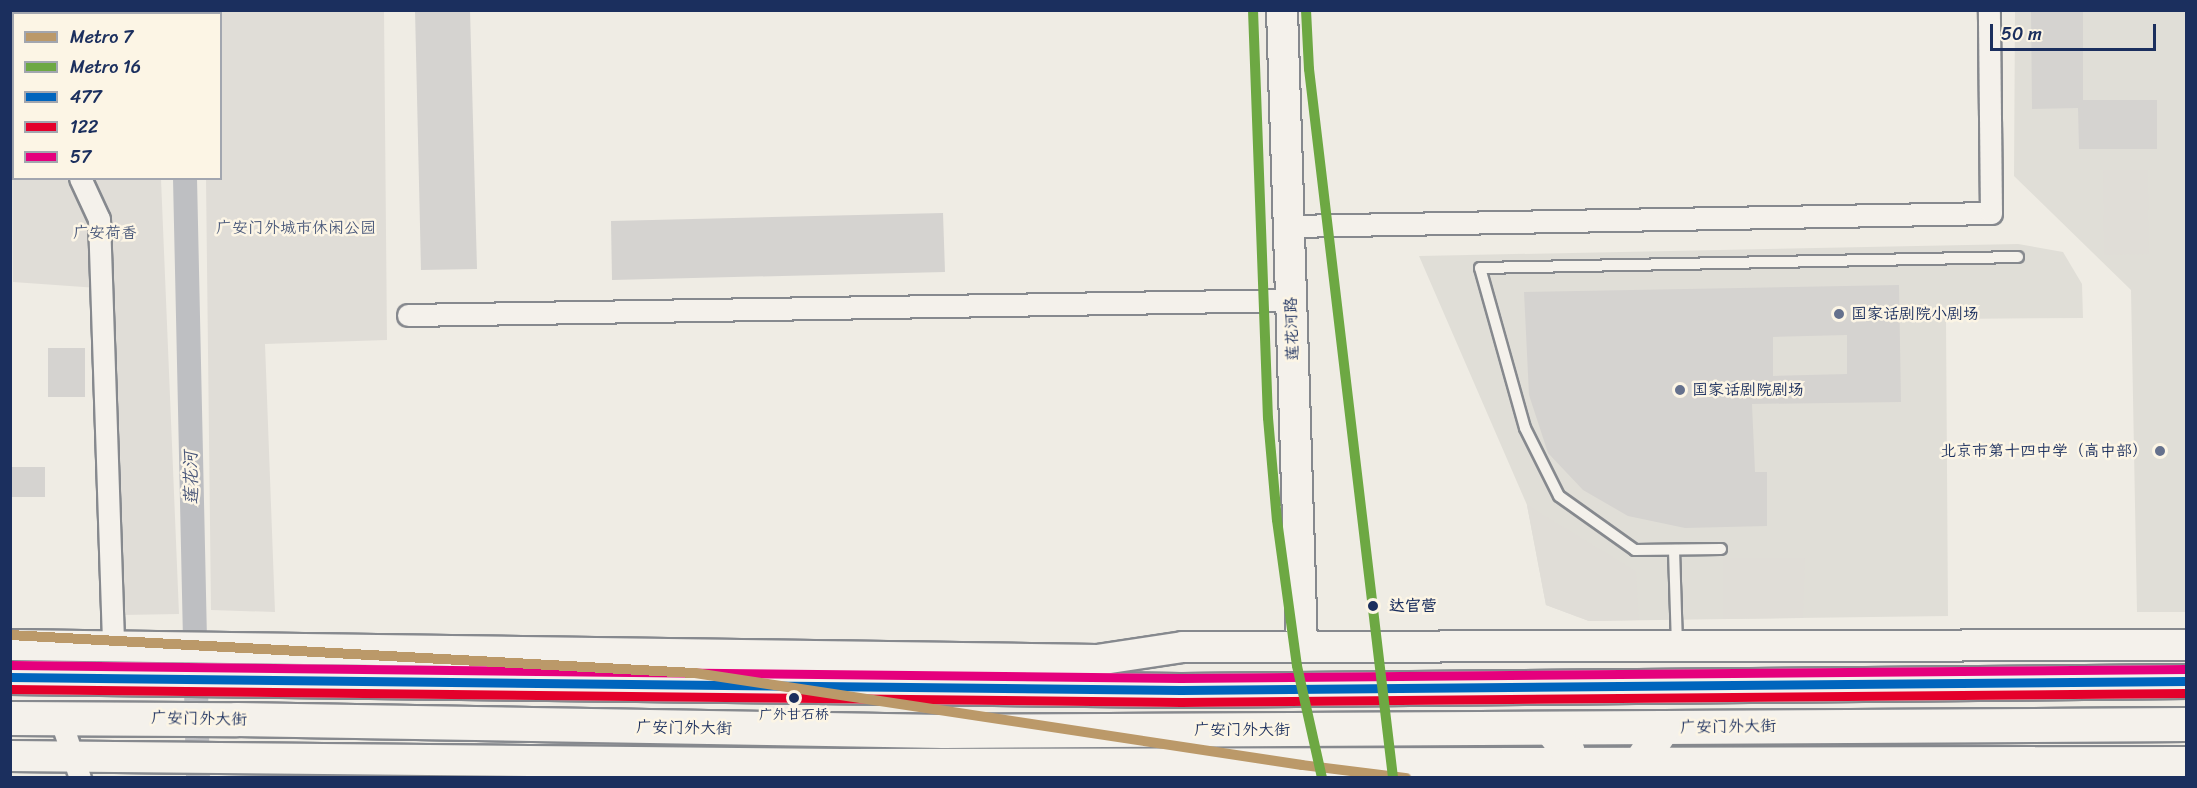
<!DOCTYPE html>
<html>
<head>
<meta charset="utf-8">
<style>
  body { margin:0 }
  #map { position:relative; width:2197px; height:788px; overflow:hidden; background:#efece4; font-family:Sriracha,"LXGW WenKai TC",sans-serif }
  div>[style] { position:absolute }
  .built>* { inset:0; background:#e0ded7 }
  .green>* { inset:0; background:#e0ddd7 }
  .canal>* { height:24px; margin:-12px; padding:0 12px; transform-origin:12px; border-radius:12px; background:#bebfc2 }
  .building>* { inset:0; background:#d5d3d0 }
  .roads { filter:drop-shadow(2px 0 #86898e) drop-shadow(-2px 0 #86898e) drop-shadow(0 2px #86898e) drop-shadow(0 -2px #86898e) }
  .lane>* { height:10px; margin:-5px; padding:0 5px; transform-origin:5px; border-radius:5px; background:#f4f1eb }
  .street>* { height:21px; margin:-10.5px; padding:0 10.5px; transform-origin:10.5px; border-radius:10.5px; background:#f4f1eb }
  .secondary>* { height:30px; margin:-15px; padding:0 15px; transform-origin:15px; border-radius:15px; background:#f4f1eb }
  .highway>* { height:33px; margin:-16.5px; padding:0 16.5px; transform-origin:16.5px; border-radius:16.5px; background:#f4f1eb }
  .bus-1>* { height:9px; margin:-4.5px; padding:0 4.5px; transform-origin:4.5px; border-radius:4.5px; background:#0065bd }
  .bus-2>* { height:9px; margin:-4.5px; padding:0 4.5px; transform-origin:4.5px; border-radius:4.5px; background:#e4002b }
  .bus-3>* { height:9px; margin:-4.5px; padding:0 4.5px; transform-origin:4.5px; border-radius:4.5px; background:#e5007d }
  .metro-1>* { height:10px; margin:-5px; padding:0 5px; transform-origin:5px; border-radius:5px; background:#bb9969 }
  .metro-2>* { height:10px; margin:-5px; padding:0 5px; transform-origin:5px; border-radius:5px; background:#6da843 }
  .dots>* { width:16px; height:16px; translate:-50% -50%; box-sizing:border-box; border:3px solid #fcf5e5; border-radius:50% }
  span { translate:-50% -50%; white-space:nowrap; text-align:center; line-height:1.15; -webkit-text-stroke:5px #fcf5e5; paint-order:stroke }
  .bus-label { font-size:14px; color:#1b2f5e }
  .park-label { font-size:16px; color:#49587a }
  .poi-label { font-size:16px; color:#1b2f5e }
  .left { translate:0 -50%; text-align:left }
  .right { translate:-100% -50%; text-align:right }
  .street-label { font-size:16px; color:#1b2f5e }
  .stop-label { font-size:16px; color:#1b2f5e; font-weight:700 }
  .water-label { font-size:18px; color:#465478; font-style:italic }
  .frame { position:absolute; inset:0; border:12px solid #1b2f5e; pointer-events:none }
  .legend { position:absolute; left:12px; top:12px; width:210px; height:168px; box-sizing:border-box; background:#fcf5e5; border:2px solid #a2a6af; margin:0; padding:8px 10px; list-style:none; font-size:18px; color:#1b2f5e }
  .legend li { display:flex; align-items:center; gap:12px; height:30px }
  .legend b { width:30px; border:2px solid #a2a6af }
  .scale { position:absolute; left:1990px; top:24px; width:166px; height:27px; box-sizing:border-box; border:3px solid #1b2f5e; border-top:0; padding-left:8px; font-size:18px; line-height:21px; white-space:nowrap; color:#1b2f5e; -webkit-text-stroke:4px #fcf5e5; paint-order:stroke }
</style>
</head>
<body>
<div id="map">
  <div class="built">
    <i style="clip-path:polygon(2015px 11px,2186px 11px,2186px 612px,2137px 612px,2131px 290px,2014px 176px)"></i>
    <i style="clip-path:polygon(2018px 244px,2063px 252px,2082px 284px,2083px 318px,1946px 319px,1948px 616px,1589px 621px,1546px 605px,1527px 505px,1419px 256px)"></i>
  </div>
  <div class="green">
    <i style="clip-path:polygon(11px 11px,154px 11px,154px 14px,14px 14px,14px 178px,161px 179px,179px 614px,122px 615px,112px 289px,13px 282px)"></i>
    <i style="clip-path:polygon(203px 11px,384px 11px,387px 340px,265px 344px,275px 612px,211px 610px,206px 179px,220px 178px,220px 14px,203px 13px)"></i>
    <i style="clip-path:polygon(2103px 170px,2148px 170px,2149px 254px,2104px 255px)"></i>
    <i style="clip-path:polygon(1527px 505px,1636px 571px,1639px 620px,1589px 621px,1546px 605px)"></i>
    <i style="clip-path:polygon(1723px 558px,1805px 558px,1803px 618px,1723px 619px)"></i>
  </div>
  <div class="canal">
    <i style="left:181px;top:10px;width:4px;rotate:90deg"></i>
    <i style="left:185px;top:178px;width:600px;rotate:88.76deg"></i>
  </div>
  <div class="building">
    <i style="clip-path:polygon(415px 10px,470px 10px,477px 269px,421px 270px)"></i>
    <i style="clip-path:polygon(2031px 10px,2083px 10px,2083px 100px,2157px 100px,2157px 149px,2079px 149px,2078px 108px,2032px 109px)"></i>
    <i style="clip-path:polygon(943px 213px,945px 272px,612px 280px,611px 221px)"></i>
    <i style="clip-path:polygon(evenodd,1899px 285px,1901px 402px,1752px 404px,1755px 472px,1767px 472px,1767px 526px,1685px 528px,1628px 516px,1583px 490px,1548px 453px,1529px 395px,1524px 292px,1899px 285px,1847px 335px,1847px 374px,1773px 376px,1773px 337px,1847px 335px)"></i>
    <i style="clip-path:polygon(48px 348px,85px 348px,85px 397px,48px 397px)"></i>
    <i style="clip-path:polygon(10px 467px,45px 467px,45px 497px,10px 497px)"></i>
  </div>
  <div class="roads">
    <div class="lane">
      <i style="left:1721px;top:549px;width:86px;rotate:179.3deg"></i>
      <i style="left:1635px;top:550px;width:93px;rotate:-144.6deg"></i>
      <i style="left:1559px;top:496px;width:76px;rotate:-116.6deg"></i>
      <i style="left:1525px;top:428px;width:166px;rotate:-105.7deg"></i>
      <i style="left:1480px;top:268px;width:538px;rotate:-1.17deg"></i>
      <i style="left:1674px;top:550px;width:95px;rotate:88.2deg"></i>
    </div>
    <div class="street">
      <i style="left:10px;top:31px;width:8px;rotate:60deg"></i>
      <i style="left:80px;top:178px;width:45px;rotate:65.1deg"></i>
      <i style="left:99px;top:219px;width:427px;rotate:88.1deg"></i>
      <i style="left:1290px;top:226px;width:701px;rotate:-1.06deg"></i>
      <i style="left:1991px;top:213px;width:203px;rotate:-90.6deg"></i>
      <i style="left:408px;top:315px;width:883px;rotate:-0.97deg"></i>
      <i style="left:60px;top:718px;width:63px;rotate:71.6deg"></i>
    </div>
    <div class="secondary">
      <i style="left:1282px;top:10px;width:637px;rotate:88.2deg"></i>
      <i style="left:10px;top:645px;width:1087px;rotate:0.79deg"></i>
      <i style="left:1097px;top:660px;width:87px;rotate:-8.6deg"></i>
      <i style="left:1183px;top:647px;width:1003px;rotate:-0.11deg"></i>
      <i style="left:10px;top:756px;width:832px;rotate:0.55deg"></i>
      <i style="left:842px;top:764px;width:1344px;rotate:-0.09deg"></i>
    </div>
    <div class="highway">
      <i style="left:10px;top:677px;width:1171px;rotate:0.64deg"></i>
      <i style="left:1181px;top:690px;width:1005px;rotate:-0.51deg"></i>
      <i style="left:10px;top:718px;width:226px;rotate:0.3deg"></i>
      <i style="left:236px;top:719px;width:707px;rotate:0.97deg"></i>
      <i style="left:943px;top:731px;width:1243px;rotate:-0.32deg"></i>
      <i style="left:1550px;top:728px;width:28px;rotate:52deg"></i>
      <i style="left:1567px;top:750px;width:15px;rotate:74deg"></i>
      <i style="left:1638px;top:765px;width:45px;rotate:-56.7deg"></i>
    </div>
  </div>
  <div class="bus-1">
    <i style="left:10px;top:677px;width:1171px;rotate:0.64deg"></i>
    <i style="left:1181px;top:690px;width:1005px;rotate:-0.51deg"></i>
  </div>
  <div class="bus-2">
    <i style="left:10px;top:689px;width:1171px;rotate:0.64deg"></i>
    <i style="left:1181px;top:702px;width:1005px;rotate:-0.51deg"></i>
  </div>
  <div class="bus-3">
    <i style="left:10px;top:665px;width:1171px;rotate:0.64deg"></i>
    <i style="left:1181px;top:678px;width:1005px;rotate:-0.51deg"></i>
  </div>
  <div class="metro-1">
    <i style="left:10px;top:635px;width:686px;rotate:3.18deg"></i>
    <i style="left:695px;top:673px;width:614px;rotate:8.62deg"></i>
    <i style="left:1302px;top:765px;width:105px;rotate:7.1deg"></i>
  </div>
  <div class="metro-2">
    <i style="left:1253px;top:10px;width:408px;rotate:87.9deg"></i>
    <i style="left:1268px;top:418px;width:102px;rotate:85deg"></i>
    <i style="left:1277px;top:520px;width:147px;rotate:82.2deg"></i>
    <i style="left:1297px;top:666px;width:115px;rotate:77.4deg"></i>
    <i style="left:1306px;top:10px;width:59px;rotate:87.1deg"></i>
    <i style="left:1309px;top:69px;width:714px;rotate:83.24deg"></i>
  </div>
  <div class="dots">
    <i style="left:1839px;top:314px;background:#65718d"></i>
    <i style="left:1680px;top:390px;background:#65718d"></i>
    <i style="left:2160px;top:451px;background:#65718d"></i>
    <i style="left:1373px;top:606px;background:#1b2f5e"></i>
    <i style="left:794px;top:698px;background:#1b2f5e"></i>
  </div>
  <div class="bus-label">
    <span style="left:794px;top:715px">广外甘石桥</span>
  </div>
  <div class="park-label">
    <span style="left:296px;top:228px">广安门外城市休闲公园</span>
    <span style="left:105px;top:233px">广安荷香</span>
  </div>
  <div class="poi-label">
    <span class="left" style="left:1851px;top:314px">国家话剧院小剧场</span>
    <span class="left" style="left:1692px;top:390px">国家话剧院剧场</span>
    <span class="right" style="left:2148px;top:451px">北京市第十四中学（高中部）</span>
  </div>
  <div class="street-label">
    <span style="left:1292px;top:329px;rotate:-92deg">莲花河路</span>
    <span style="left:199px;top:719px;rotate:1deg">广安门外大街</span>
    <span style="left:1728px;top:727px;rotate:-1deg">广安门外大街</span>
    <span style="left:684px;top:728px;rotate:1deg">广安门外大街</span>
    <span style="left:1242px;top:730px">广安门外大街</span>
  </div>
  <div class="stop-label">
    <span class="left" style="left:1389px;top:606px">达官营</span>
  </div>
  <div class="water-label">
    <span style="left:191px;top:478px;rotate:-91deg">莲花河</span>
  </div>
  <div class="frame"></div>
  <ul class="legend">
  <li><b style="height:8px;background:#bb9969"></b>Metro 7</li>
  <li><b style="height:8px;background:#6da843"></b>Metro 16</li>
  <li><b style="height:8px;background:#0065bd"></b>477</li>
  <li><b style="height:8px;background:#e4002b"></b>122</li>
  <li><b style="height:8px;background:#e5007d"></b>57</li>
  </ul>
  <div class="scale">50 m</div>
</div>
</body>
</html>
